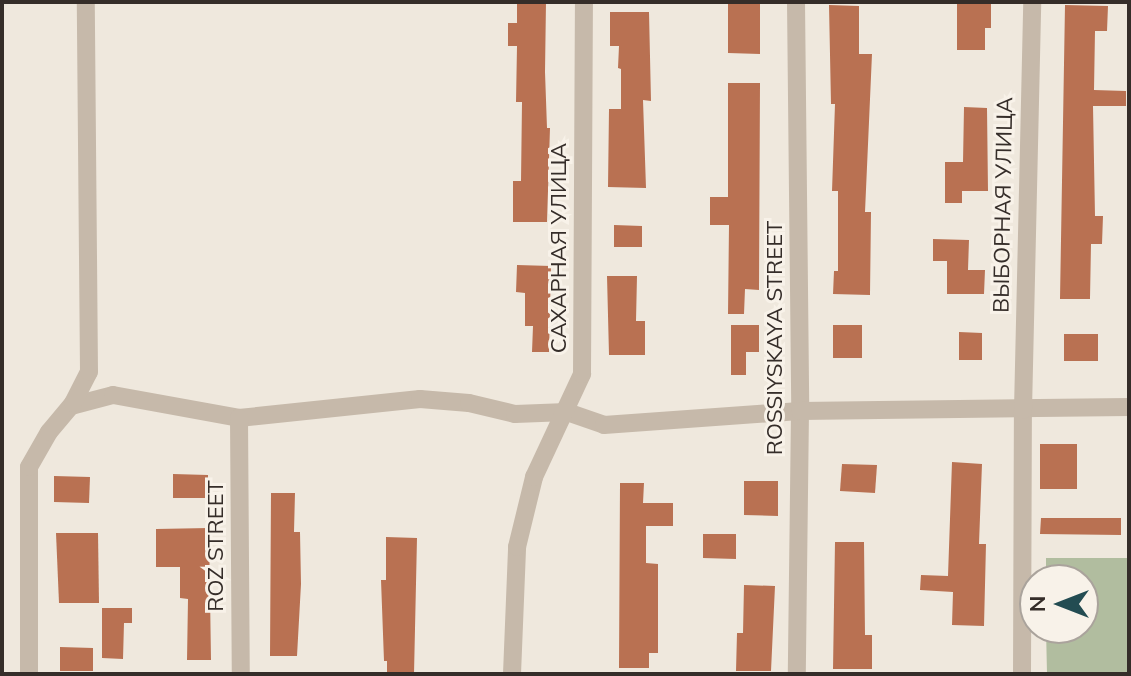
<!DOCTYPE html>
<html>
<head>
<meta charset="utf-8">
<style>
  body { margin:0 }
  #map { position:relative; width:1131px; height:676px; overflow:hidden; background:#efe8dd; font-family:Mulish,sans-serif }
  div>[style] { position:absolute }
  .green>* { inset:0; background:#b1bd9f }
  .building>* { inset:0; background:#b97152 }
  .street>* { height:18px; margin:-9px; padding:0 9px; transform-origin:9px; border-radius:9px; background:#c6b9aa }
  span { translate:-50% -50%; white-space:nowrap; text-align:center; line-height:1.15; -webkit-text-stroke:6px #f8f2e9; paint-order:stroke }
  .street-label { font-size:22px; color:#352d29 }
  .frame { position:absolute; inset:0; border:4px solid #352d29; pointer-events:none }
  .north { position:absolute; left:1019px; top:564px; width:80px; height:80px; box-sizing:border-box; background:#f8f2e9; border:2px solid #aaa39c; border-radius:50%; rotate:270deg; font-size:22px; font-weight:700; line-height:32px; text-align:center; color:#352d29 }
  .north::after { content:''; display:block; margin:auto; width:28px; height:36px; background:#234c52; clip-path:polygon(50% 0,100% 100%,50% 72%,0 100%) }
</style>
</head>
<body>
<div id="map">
  <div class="green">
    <i style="clip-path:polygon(1046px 558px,1129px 558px,1129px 674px,1047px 674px,1046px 628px,1083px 628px,1083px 580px,1046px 580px)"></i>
  </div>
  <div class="building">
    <i style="clip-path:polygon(517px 2px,546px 2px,545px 72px,547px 128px,550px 128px,547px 222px,513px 222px,513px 181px,521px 181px,522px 102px,516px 102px,517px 46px,508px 46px,508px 23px,517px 23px)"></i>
    <i style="clip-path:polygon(728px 2px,760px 2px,760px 54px,728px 53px)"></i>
    <i style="clip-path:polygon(957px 2px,991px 2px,991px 28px,985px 28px,985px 50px,957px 50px)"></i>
    <i style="clip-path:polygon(829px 5px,859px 6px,859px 54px,872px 54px,865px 212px,871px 212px,870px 295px,833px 294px,834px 271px,838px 271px,838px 191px,832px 191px,835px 104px,831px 104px)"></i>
    <i style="clip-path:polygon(1065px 5px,1108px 6px,1107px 31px,1095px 31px,1094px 90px,1126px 91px,1126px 106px,1093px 106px,1095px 216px,1103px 216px,1102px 244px,1091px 244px,1090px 299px,1060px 299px)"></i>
    <i style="clip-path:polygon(610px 12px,649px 12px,651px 101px,643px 100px,646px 188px,608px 187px,609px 109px,621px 109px,621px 69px,618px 68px,619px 46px,610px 46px)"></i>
    <i style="clip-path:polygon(728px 83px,760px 83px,759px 290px,745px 289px,744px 314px,728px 314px,729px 225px,710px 225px,710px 197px,728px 197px)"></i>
    <i style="clip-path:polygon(964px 107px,987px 108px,988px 191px,962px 191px,962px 203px,945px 203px,945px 162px,963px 162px)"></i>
    <i style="clip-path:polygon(614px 225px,642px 226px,642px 247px,614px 247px)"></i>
    <i style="clip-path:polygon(933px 239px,969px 240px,968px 270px,985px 270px,984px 294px,947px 294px,947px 261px,933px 261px)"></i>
    <i style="clip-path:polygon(517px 265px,551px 266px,549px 352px,532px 352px,533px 326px,525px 326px,525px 293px,516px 292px)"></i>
    <i style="clip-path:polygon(607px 276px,637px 276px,636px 321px,645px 321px,645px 355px,609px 355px)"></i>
    <i style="clip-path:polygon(731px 325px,759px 325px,759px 352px,746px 352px,746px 375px,731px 375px)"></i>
    <i style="clip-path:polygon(833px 325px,862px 325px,862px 358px,833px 358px)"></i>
    <i style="clip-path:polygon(959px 332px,982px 333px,982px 360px,959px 360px)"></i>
    <i style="clip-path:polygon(1064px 334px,1098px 334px,1098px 361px,1064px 361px)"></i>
    <i style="clip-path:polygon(1040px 444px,1077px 444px,1077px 489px,1040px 489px)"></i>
    <i style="clip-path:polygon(952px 462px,982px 464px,979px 544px,986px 544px,984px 626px,952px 625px,953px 592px,920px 590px,921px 575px,948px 576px)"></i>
    <i style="clip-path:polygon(842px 464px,877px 465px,875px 493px,840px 491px)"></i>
    <i style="clip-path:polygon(173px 474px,208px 475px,208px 498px,173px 498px)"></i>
    <i style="clip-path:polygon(54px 476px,90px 477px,89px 503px,54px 502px)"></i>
    <i style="clip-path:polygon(744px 481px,778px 481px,778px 516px,744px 515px)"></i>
    <i style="clip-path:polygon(620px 483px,644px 483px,643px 503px,673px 503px,673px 526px,646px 526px,646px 563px,658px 564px,658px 653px,649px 653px,649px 668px,619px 668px)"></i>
    <i style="clip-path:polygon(271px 493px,295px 493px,294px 532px,300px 532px,301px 584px,297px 656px,270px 656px)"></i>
    <i style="clip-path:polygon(1041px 518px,1121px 518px,1121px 535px,1040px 534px)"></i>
    <i style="clip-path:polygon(209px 528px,211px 660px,187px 660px,188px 599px,180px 598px,180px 567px,156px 567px,156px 529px)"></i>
    <i style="clip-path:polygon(56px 533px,98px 533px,99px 603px,59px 603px)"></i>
    <i style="clip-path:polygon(703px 534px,736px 534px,736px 559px,703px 558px)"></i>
    <i style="clip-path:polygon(386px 537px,417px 538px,414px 674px,387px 674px,387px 661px,384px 661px,381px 580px,386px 580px)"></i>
    <i style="clip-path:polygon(835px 542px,864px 542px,865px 635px,872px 635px,872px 669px,833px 669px)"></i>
    <i style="clip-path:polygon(744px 585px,775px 586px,771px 671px,736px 671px,737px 633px,743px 633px)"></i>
    <i style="clip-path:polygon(102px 608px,132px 608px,132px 623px,124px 623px,123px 659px,102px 658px)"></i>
    <i style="clip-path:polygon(60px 647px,93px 648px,93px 671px,60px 671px)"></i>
  </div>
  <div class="street">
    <i style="left:796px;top:2px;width:409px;rotate:89.4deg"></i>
    <i style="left:800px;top:411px;width:263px;rotate:90.7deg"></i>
    <i style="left:71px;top:406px;width:43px;rotate:-14.7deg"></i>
    <i style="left:113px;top:395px;width:128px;rotate:10.3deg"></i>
    <i style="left:239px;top:418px;width:182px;rotate:-6deg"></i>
    <i style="left:420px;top:399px;width:49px;rotate:4.7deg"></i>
    <i style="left:469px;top:403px;width:47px;rotate:13.4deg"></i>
    <i style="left:515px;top:414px;width:52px;rotate:-2.2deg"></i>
    <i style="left:567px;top:412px;width:39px;rotate:19deg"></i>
    <i style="left:604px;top:425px;width:196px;rotate:-4.1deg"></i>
    <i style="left:800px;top:411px;width:329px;rotate:-0.7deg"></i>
    <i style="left:239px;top:418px;width:256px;rotate:89.6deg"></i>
    <i style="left:29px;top:674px;width:207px;rotate:-90deg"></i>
    <i style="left:29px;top:467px;width:40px;rotate:-60.3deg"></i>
    <i style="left:49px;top:432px;width:38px;rotate:-50deg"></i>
    <i style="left:73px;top:403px;width:35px;rotate:-63deg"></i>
    <i style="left:89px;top:372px;width:370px;rotate:-90.5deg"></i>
    <i style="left:512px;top:674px;width:127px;rotate:-87.7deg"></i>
    <i style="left:517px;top:547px;width:72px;rotate:-76.3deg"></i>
    <i style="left:534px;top:477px;width:114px;rotate:-65deg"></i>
    <i style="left:582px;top:374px;width:372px;rotate:-89.7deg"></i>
    <i style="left:1022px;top:674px;width:264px;rotate:-89.8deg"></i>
    <i style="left:1023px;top:410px;width:408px;rotate:-88.7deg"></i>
  </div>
  <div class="street-label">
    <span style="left:1003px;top:205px;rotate:-89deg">ВЫБОРНАЯ УЛИЦА</span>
    <span style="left:559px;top:248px;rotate:-90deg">САХАРНАЯ УЛИЦА</span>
    <span style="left:775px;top:338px;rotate:-90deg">ROSSIYSKAYA STREET</span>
    <span style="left:216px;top:546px;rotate:-90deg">ROZ STREET</span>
  </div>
  <div class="frame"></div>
  <div class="north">N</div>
</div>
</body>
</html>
